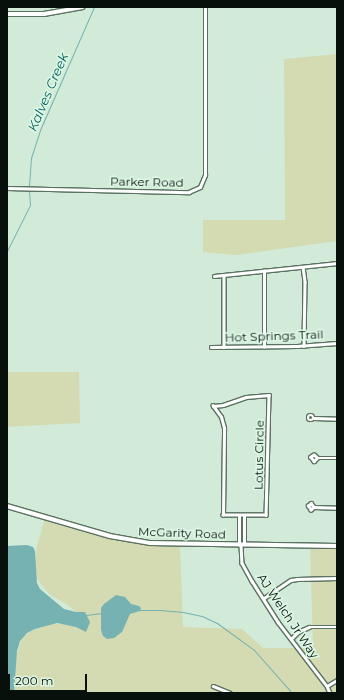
<!DOCTYPE html>
<html>
<head>
<meta charset="utf-8">
<style>
  body { margin:0 }
  #map { position:relative; width:344px; height:700px; overflow:hidden; background:#d1ebd8; font-family:Montserrat,sans-serif }
  div>[style] { position:absolute }
  .green>* { inset:0; background:#d4dab1 }
  .water>* { inset:0; background:#75b2b1 }
  .stream>* { height:1px; margin:-0.5px; padding:0 0.5px; transform-origin:0.5px; border-radius:0.5px; background:#75b2b1 }
  .roads { filter:drop-shadow(1px 0 #5a7161) drop-shadow(-1px 0 #5a7161) drop-shadow(0 1px #5a7161) drop-shadow(0 -1px #5a7161) }
  .street>* { height:2.5px; margin:-1.25px; padding:0 1.25px; transform-origin:1.25px; border-radius:1.25px; background:#fff }
  .street>.ring { margin:-1.25px; padding:0; box-sizing:content-box; background:none; border:2.5px solid #fff; border-radius:50% }
  .secondary>* { height:3.5px; margin:-1.75px; padding:0 1.75px; transform-origin:1.75px; border-radius:1.75px; background:#fff }
  span { translate:-50% -50%; white-space:nowrap; text-align:center; line-height:1.15; -webkit-text-stroke:3px #def8e6; paint-order:stroke }
  .street-label { font-size:12px; color:#07100a }
  .water-label { font-size:13px; color:#086261; font-style:italic }
  .frame { position:absolute; inset:0; border:8px solid #07100a; pointer-events:none }
  .scale { position:absolute; left:8px; top:674px; width:79px; height:18px; box-sizing:border-box; border:2px solid #07100a; border-top:0; padding-left:5px; font-size:12px; line-height:14px; white-space:nowrap; color:#07100a; -webkit-text-stroke:3px #def8e6; paint-order:stroke }
</style>
</head>
<body>
<div id="map">
  <div class="green">
    <i style="clip-path:polygon(337px 54px,337px 241px,236px 255px,203px 252px,203px 220px,285px 220px,284px 59px)"></i>
    <i style="clip-path:polygon(7px 372px,79px 372px,80px 423px,7px 427px)"></i>
    <i style="clip-path:polygon(45px 518px,145px 544px,180px 546px,183px 627px,242px 629px,263px 648px,313px 648px,310px 545px,337px 546px,337px 693px,14px 693px,16px 657px,22px 638px,31px 631px,50px 624px,63px 624px,76px 627px,76px 612px,68px 605px,49px 594px,37px 579px,35px 563px,37px 546px)"></i>
  </div>
  <div class="water">
    <i style="clip-path:polygon(27px 545px,33px 547px,35px 551px,37px 583px,40px 589px,64px 609px,76px 612px,85px 612px,90px 622px,86px 632px,76px 627px,57px 623px,35px 629px,27px 633px,20px 641px,17px 651px,14px 693px,7px 693px,7px 546px)"></i>
    <i style="clip-path:polygon(116px 595px,125px 597px,131px 604px,139px 606px,141px 608px,140px 611px,130px 614px,122px 632px,114px 638px,107px 639px,103px 636px,101px 630px,101px 608px,104px 604px)"></i>
  </div>
  <div class="stream">
    <i style="left:29px;top:186px;width:28px;rotate:-86deg"></i>
    <i style="left:31px;top:158px;width:29px;rotate:-72deg"></i>
    <i style="left:40px;top:130px;width:134px;rotate:-66.3deg"></i>
    <i style="left:7px;top:251px;width:51px;rotate:-63.4deg"></i>
    <i style="left:30px;top:205px;width:15px;rotate:-94deg"></i>
    <i style="left:139px;top:610px;width:21px"></i>
    <i style="left:160px;top:610px;width:23px;rotate:5deg"></i>
    <i style="left:183px;top:612px;width:19px;rotate:12deg"></i>
    <i style="left:202px;top:616px;width:17px;rotate:25deg"></i>
    <i style="left:217px;top:623px;width:46px;rotate:36.1deg"></i>
    <i style="left:254px;top:650px;width:57px;rotate:48.5deg"></i>
    <i style="left:86px;top:615px;width:16px;rotate:-7deg"></i>
  </div>
  <div class="roads">
    <div class="street">
      <i style="left:7px;top:188px;width:182px;rotate:1.3deg"></i>
      <i style="left:189px;top:192px;width:12px;rotate:-24deg"></i>
      <i style="left:200px;top:187px;width:13px;rotate:-67deg"></i>
      <i style="left:205px;top:175px;width:168px;rotate:-90deg"></i>
      <i style="left:303px;top:267px;width:15px;rotate:82deg"></i>
      <i style="left:305px;top:282px;width:64px;rotate:90.9deg"></i>
      <i style="left:224px;top:275px;width:72px;rotate:90deg"></i>
      <i style="left:214px;top:276px;width:124px;rotate:-6deg"></i>
      <i style="left:211px;top:347px;width:86px;rotate:-0.7deg"></i>
      <i style="left:297px;top:346px;width:40px;rotate:-4.3deg"></i>
      <i style="left:264px;top:347px;width:76px;rotate:-90deg"></i>
      <i style="left:269px;top:395px;width:120px;rotate:91.4deg"></i>
      <i style="left:266px;top:515px;width:43px;rotate:180deg"></i>
      <i style="left:223px;top:515px;width:87px;rotate:-89.3deg"></i>
      <i style="left:224px;top:428px;width:11px;rotate:-105deg"></i>
      <i style="left:221px;top:417px;width:14px;rotate:-126deg"></i>
      <i style="left:213px;top:406px;width:10px;rotate:-6deg"></i>
      <i style="left:223px;top:405px;width:24px;rotate:-19deg"></i>
      <i style="left:246px;top:397px;width:23px;rotate:-5deg"></i>
      <i class="ring" style="left:308px;top:415px;width:3.5px;height:3.5px"></i>
      <i style="left:314px;top:418px;width:23px;rotate:2deg"></i>
      <i style="left:317px;top:458px;width:4px;rotate:-135deg"></i>
      <i style="left:314px;top:455px;width:4px;rotate:146deg"></i>
      <i style="left:311px;top:457px;width:5px;rotate:53deg"></i>
      <i style="left:314px;top:461px;width:4px;rotate:-45deg"></i>
      <i style="left:317px;top:458px;width:20px"></i>
      <i style="left:314px;top:507px;width:4px;rotate:135deg"></i>
      <i style="left:311px;top:510px;width:5px;rotate:-127deg"></i>
      <i style="left:308px;top:506px;width:4px;rotate:-45deg"></i>
      <i style="left:311px;top:503px;width:5px;rotate:53deg"></i>
      <i style="left:314px;top:507px;width:23px;rotate:2deg"></i>
      <i style="left:244px;top:544px;width:28px;rotate:-90deg"></i>
      <i style="left:239px;top:545px;width:29px;rotate:-90deg"></i>
      <i style="left:241px;top:545px;width:18px;rotate:87deg"></i>
      <i style="left:242px;top:563px;width:21px;rotate:61deg"></i>
      <i style="left:252px;top:581px;width:49px;rotate:57.6deg"></i>
      <i style="left:278px;top:622px;width:81px;rotate:52.6deg"></i>
      <i style="left:327px;top:686px;width:8px;rotate:67deg"></i>
      <i style="left:264px;top:598px;width:32px;rotate:-34deg"></i>
      <i style="left:291px;top:580px;width:6px;rotate:-9deg"></i>
      <i style="left:297px;top:579px;width:40px;rotate:-1.4deg"></i>
      <i style="left:291px;top:639px;width:10px;rotate:-45deg"></i>
      <i style="left:298px;top:632px;width:12px;rotate:-24deg"></i>
      <i style="left:309px;top:627px;width:28px"></i>
      <i style="left:213px;top:686px;width:18px;rotate:22deg"></i>
      <i style="left:327px;top:686px;width:12px;rotate:-31deg"></i>
    </div>
    <div class="secondary">
      <i style="left:7px;top:14px;width:37px"></i>
      <i style="left:44px;top:14px;width:39px;rotate:-10deg"></i>
      <i style="left:7px;top:506px;width:107px;rotate:16.2deg"></i>
      <i style="left:110px;top:536px;width:41px;rotate:9.9deg"></i>
      <i style="left:150px;top:543px;width:187px;rotate:0.9deg"></i>
    </div>
  </div>
  <div class="street-label">
    <span style="left:147px;top:182px;rotate:1deg">Parker Road</span>
    <span style="left:274px;top:336px;rotate:-2deg">Hot Springs Trail</span>
    <span style="left:259px;top:455px;rotate:-89deg">Lotus Circle</span>
    <span style="left:182px;top:533px;rotate:2deg">McGarity Road</span>
    <span style="left:288px;top:616px;rotate:56deg">AJ Welch Jr Way</span>
  </div>
  <div class="water-label">
    <span style="left:48px;top:92px;rotate:-67deg">Kalves Creek</span>
  </div>
  <div class="frame"></div>
  <div class="scale">200 m</div>
</div>
</body>
</html>
